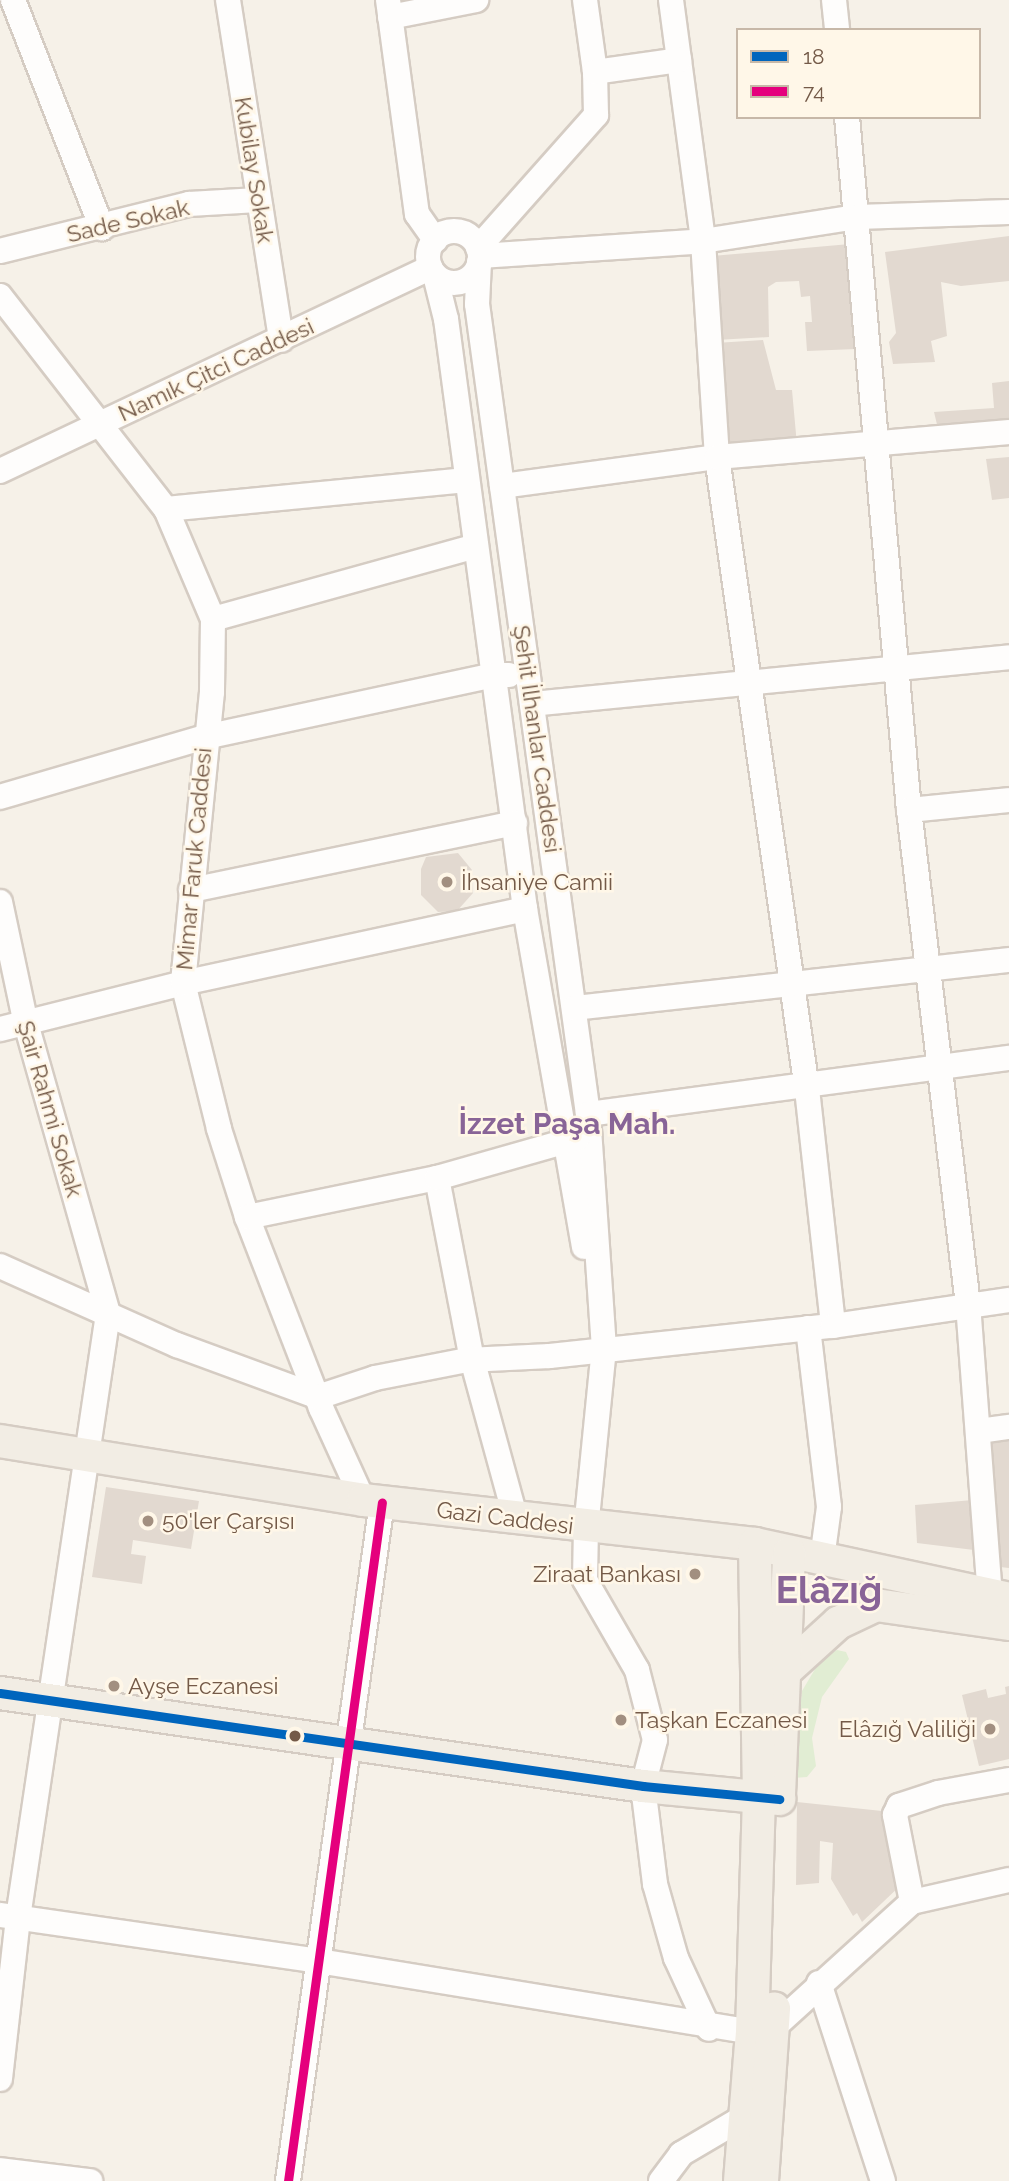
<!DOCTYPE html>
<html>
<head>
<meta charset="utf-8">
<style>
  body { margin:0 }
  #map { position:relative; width:1009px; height:2181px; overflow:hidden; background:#f6f1e8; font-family:Raleway,sans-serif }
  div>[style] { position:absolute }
  .green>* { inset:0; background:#e1edd3 }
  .building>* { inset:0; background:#e2d9d0 }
  .roads { filter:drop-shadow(2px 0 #d5ccc3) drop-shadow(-2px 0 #d5ccc3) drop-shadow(0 2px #d5ccc3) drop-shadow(0 -2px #d5ccc3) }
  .minor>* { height:24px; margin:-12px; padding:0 12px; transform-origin:12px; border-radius:12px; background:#fefdfc }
  .minor>.ring { margin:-12px; padding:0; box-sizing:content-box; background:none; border:24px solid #fefdfc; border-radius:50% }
  .major>* { height:32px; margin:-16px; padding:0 16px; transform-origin:16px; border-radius:16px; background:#f2ede4 }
  .bus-1>* { height:9px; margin:-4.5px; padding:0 4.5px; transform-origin:4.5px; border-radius:4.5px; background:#0065bd }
  .bus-2>* { height:9px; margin:-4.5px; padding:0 4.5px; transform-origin:4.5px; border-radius:4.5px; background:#e5007d }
  .dots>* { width:19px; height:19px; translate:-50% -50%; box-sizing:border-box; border:4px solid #fff7e8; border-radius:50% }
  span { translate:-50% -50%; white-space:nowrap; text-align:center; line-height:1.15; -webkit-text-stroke:5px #fff7e8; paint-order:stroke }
  .street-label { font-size:23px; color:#745a48 }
  .poi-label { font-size:23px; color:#745a48 }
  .left { translate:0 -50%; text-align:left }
  .right { translate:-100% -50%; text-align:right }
  .district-label { font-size:30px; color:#886497; font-weight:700 }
  .town-label { font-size:37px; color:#886497; font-weight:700 }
  .legend { position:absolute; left:736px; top:28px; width:245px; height:91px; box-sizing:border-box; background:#fff7e8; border:2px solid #c7b8a8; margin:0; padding:9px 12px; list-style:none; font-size:21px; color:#745a48 }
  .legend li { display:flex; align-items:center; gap:14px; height:35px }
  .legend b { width:35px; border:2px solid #c7b8a8 }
</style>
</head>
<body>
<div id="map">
  <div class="green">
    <i style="clip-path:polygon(837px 1650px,846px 1652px,849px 1659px,822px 1697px,812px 1738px,816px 1766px,807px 1777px,793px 1778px,802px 1691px,821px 1659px)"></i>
  </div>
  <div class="building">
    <i style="clip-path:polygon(1009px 236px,1009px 281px,961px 286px,941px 282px,947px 336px,931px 341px,935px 362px,893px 364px,889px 342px,896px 333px,885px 252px)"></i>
    <i style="clip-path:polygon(850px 244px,856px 349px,807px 351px,805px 322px,812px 322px,810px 296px,801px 297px,799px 281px,776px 282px,768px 287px,769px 337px,716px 340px,712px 256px)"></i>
    <i style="clip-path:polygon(763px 340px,776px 390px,792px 390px,797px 445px,731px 450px,715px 343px)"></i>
    <i style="clip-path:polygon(1009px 381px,1009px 428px,940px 437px,934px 412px,994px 408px,992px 383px)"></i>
    <i style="clip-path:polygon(1009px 457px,1009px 498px,992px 500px,986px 459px)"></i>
    <i style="clip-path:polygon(458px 853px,472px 870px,473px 893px,457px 911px,438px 912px,421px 895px,421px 869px,426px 857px)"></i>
    <i style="clip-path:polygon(1009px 1439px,1009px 1568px,1000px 1567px,989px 1441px)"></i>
    <i style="clip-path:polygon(106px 1487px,199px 1501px,191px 1549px,133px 1540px,131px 1554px,146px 1556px,142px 1584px,92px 1577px)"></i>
    <i style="clip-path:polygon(973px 1500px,979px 1543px,974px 1550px,917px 1543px,915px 1505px)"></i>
    <i style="clip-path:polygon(1009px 1686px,1009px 1759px,979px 1766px,962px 1695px,986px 1689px,988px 1698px,1006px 1694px,1005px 1687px)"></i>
    <i style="clip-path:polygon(797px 1802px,882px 1811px,902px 1884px,862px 1922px,857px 1913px,853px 1916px,831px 1879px,833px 1843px,820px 1841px,819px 1883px,796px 1885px)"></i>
  </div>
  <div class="roads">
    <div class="minor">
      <i style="left:13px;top:0;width:245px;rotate:68.7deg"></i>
      <i style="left:228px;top:0;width:344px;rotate:81.1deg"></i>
      <i style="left:388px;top:0;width:216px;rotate:82.3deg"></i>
      <i style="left:417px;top:214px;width:32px;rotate:55deg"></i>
      <i style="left:585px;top:0;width:73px;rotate:82.1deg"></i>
      <i style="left:671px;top:0;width:243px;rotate:82.4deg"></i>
      <i style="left:703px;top:241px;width:216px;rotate:86.3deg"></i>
      <i style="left:717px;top:457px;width:638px;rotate:81.9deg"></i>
      <i style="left:807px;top:1089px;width:238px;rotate:83.7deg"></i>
      <i style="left:834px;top:0;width:30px;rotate:84deg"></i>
      <i style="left:390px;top:17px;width:88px;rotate:-11.2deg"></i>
      <i style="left:847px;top:117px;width:696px;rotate:84.89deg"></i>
      <i style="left:909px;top:810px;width:498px;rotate:83.2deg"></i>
      <i style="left:968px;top:1304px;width:292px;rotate:85.7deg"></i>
      <i class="ring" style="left:428px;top:231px;width:28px;height:28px"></i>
      <i style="left:478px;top:248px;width:178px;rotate:-48.4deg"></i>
      <i style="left:596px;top:115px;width:43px;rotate:-91.3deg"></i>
      <i style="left:595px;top:72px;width:85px;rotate:-8.1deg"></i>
      <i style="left:0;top:251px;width:195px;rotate:-14deg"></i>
      <i style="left:189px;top:204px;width:69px;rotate:-3.3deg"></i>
      <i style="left:480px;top:256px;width:224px;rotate:-3.8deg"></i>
      <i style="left:703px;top:241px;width:156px;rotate:-8.9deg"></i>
      <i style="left:857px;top:217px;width:152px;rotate:-1.9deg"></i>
      <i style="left:479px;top:262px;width:42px;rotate:92.7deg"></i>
      <i style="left:477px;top:304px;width:818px;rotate:82.2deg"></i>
      <i style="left:588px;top:1114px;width:235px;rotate:86.1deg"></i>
      <i style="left:604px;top:1348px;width:180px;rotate:95.7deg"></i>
      <i style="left:586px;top:1527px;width:53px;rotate:91.1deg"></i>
      <i style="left:585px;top:1580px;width:104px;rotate:60deg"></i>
      <i style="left:637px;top:1670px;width:72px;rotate:75.6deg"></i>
      <i style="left:655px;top:1740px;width:48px;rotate:104.6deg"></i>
      <i style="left:643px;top:1786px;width:99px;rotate:83deg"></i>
      <i style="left:655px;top:1884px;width:77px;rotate:74.2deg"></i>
      <i style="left:676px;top:1958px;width:78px;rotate:65.1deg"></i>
      <i style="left:435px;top:275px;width:45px;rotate:76deg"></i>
      <i style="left:446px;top:319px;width:595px;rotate:82.37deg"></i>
      <i style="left:525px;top:909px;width:343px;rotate:80.1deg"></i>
      <i style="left:0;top:296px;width:270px;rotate:52.1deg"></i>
      <i style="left:166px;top:509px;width:120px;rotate:66.9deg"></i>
      <i style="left:213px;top:619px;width:73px;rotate:90.8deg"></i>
      <i style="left:212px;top:692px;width:292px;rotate:95.7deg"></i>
      <i style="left:183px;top:983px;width:150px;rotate:76.1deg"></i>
      <i style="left:219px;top:1129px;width:92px;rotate:72.3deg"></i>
      <i style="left:247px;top:1217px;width:205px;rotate:68.8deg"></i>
      <i style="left:321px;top:1408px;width:101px;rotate:65.5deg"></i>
      <i style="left:0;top:471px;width:476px;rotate:-25.3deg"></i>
      <i style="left:502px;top:486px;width:217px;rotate:-7.7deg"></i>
      <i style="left:717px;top:457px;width:293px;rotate:-4.9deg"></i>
      <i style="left:166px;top:509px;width:302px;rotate:-5.5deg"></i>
      <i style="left:213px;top:619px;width:273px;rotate:-15.5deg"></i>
      <i style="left:532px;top:704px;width:479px;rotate:-5.6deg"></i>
      <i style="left:0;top:797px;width:214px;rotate:-16.3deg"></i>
      <i style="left:205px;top:737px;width:297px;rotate:-12.1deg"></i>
      <i style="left:495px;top:675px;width:14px"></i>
      <i style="left:909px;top:810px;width:100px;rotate:-5.7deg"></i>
      <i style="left:191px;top:890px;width:331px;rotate:-11.7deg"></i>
      <i style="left:0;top:902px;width:121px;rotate:78deg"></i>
      <i style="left:25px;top:1020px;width:305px;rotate:74.2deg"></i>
      <i style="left:108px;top:1314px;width:611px;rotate:98.48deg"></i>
      <i style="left:18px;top:1918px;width:162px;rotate:96.4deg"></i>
      <i style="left:574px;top:1008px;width:438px;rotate:-6.3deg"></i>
      <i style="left:0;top:1029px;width:189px;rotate:-14.1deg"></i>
      <i style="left:183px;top:983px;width:350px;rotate:-12.2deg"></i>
      <i style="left:588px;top:1114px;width:425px;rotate:-7.6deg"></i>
      <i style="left:437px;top:1178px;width:184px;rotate:79.1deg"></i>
      <i style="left:472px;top:1359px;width:167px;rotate:74.7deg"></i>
      <i style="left:247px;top:1217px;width:194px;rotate:-11.6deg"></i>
      <i style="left:437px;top:1178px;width:146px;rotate:-15.9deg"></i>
      <i style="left:0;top:1266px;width:194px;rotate:24.1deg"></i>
      <i style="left:177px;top:1345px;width:150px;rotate:20.2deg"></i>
      <i style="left:318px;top:1397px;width:60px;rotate:-18.4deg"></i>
      <i style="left:375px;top:1378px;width:94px;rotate:-11.1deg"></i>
      <i style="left:467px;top:1360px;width:83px;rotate:-2.8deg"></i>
      <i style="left:550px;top:1356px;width:285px;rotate:-6.1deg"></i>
      <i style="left:833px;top:1326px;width:178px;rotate:-8.4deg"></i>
      <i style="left:808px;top:1328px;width:180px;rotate:83.3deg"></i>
      <i style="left:829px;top:1507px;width:52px;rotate:97.7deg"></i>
      <i style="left:979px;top:1431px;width:30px;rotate:-8deg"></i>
      <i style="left:912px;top:1902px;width:89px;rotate:-101.1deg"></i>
      <i style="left:895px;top:1815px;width:10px;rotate:-66deg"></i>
      <i style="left:899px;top:1806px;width:41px;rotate:-18.4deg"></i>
      <i style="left:938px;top:1793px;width:72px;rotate:-10.4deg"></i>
      <i style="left:0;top:1915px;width:322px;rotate:8.2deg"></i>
      <i style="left:319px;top:1961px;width:439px;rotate:9.3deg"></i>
      <i style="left:819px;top:1983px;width:208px;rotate:72.1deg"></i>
      <i style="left:773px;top:2028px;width:188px;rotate:-42.2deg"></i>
      <i style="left:912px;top:1902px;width:99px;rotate:-12.8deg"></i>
      <i style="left:0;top:2170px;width:91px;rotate:7deg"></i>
      <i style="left:288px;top:2181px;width:685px;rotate:-82.12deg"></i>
      <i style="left:661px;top:2181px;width:34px;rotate:-53deg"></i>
      <i style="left:681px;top:2154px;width:71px;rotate:-30.5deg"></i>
    </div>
    <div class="major">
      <i style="left:0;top:1441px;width:368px;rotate:9.2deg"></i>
      <i style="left:363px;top:1500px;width:394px;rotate:6.4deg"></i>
      <i style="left:755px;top:1544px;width:260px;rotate:12.2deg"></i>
      <i style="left:782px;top:1674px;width:76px;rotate:-42.3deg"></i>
      <i style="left:838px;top:1623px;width:42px;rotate:-25.3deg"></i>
      <i style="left:876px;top:1605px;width:134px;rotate:8.1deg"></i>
      <i style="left:0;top:1693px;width:650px;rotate:8.23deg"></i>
      <i style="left:643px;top:1786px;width:137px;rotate:5.5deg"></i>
      <i style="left:779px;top:1795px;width:242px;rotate:-87.6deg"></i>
      <i style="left:740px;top:2181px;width:149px;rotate:-85.4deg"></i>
      <i style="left:752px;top:2032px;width:233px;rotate:-88.3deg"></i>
      <i style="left:759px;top:1799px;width:255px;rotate:-90.9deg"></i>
      <i style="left:762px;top:2181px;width:173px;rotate:-86deg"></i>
    </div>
  </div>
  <div class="bus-1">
    <i style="left:0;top:1693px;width:650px;rotate:8.23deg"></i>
    <i style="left:643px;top:1786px;width:137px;rotate:5.5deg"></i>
  </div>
  <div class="bus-2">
    <i style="left:288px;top:2181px;width:685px;rotate:-82.12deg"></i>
  </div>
  <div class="dots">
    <i style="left:447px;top:882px;background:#a28f80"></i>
    <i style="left:148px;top:1521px;background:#a28f80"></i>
    <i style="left:695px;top:1574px;background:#a28f80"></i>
    <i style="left:114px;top:1686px;background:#a28f80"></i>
    <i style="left:621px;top:1720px;background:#a28f80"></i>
    <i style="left:990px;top:1729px;background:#a28f80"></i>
    <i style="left:295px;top:1736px;background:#745a48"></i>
  </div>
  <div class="street-label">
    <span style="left:254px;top:170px;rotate:81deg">Kubilay Sokak</span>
    <span style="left:128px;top:221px;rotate:-13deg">Sade Sokak</span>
    <span style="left:216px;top:370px;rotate:-25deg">Namık Çitci Caddesi</span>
    <span style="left:537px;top:739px;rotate:82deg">Şehit İlhanlar Caddesi</span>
    <span style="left:194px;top:859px;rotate:-85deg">Mimar Faruk Caddesi</span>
    <span style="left:50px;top:1109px;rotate:74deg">Şair Rahmi Sokak</span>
    <span style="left:505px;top:1518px;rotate:7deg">Gazi Caddesi</span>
  </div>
  <div class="poi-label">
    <span class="left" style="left:461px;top:882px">İhsaniye Camii</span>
    <span class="left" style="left:162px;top:1521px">50'ler Çarşısı</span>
    <span class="right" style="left:681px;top:1574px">Ziraat Bankası</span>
    <span class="left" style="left:128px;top:1686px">Ayşe Eczanesi</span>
    <span class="left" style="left:635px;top:1720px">Taşkan Eczanesi</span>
    <span class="right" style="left:976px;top:1729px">Elâzığ Valiliği</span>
  </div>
  <div class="district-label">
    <span style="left:567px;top:1124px">İzzet Paşa Mah.</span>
  </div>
  <div class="town-label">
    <span style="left:829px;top:1590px">Elâzığ</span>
  </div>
  <ul class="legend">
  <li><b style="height:9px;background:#0065bd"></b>18</li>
  <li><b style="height:9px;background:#e5007d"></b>74</li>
  </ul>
</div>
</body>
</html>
